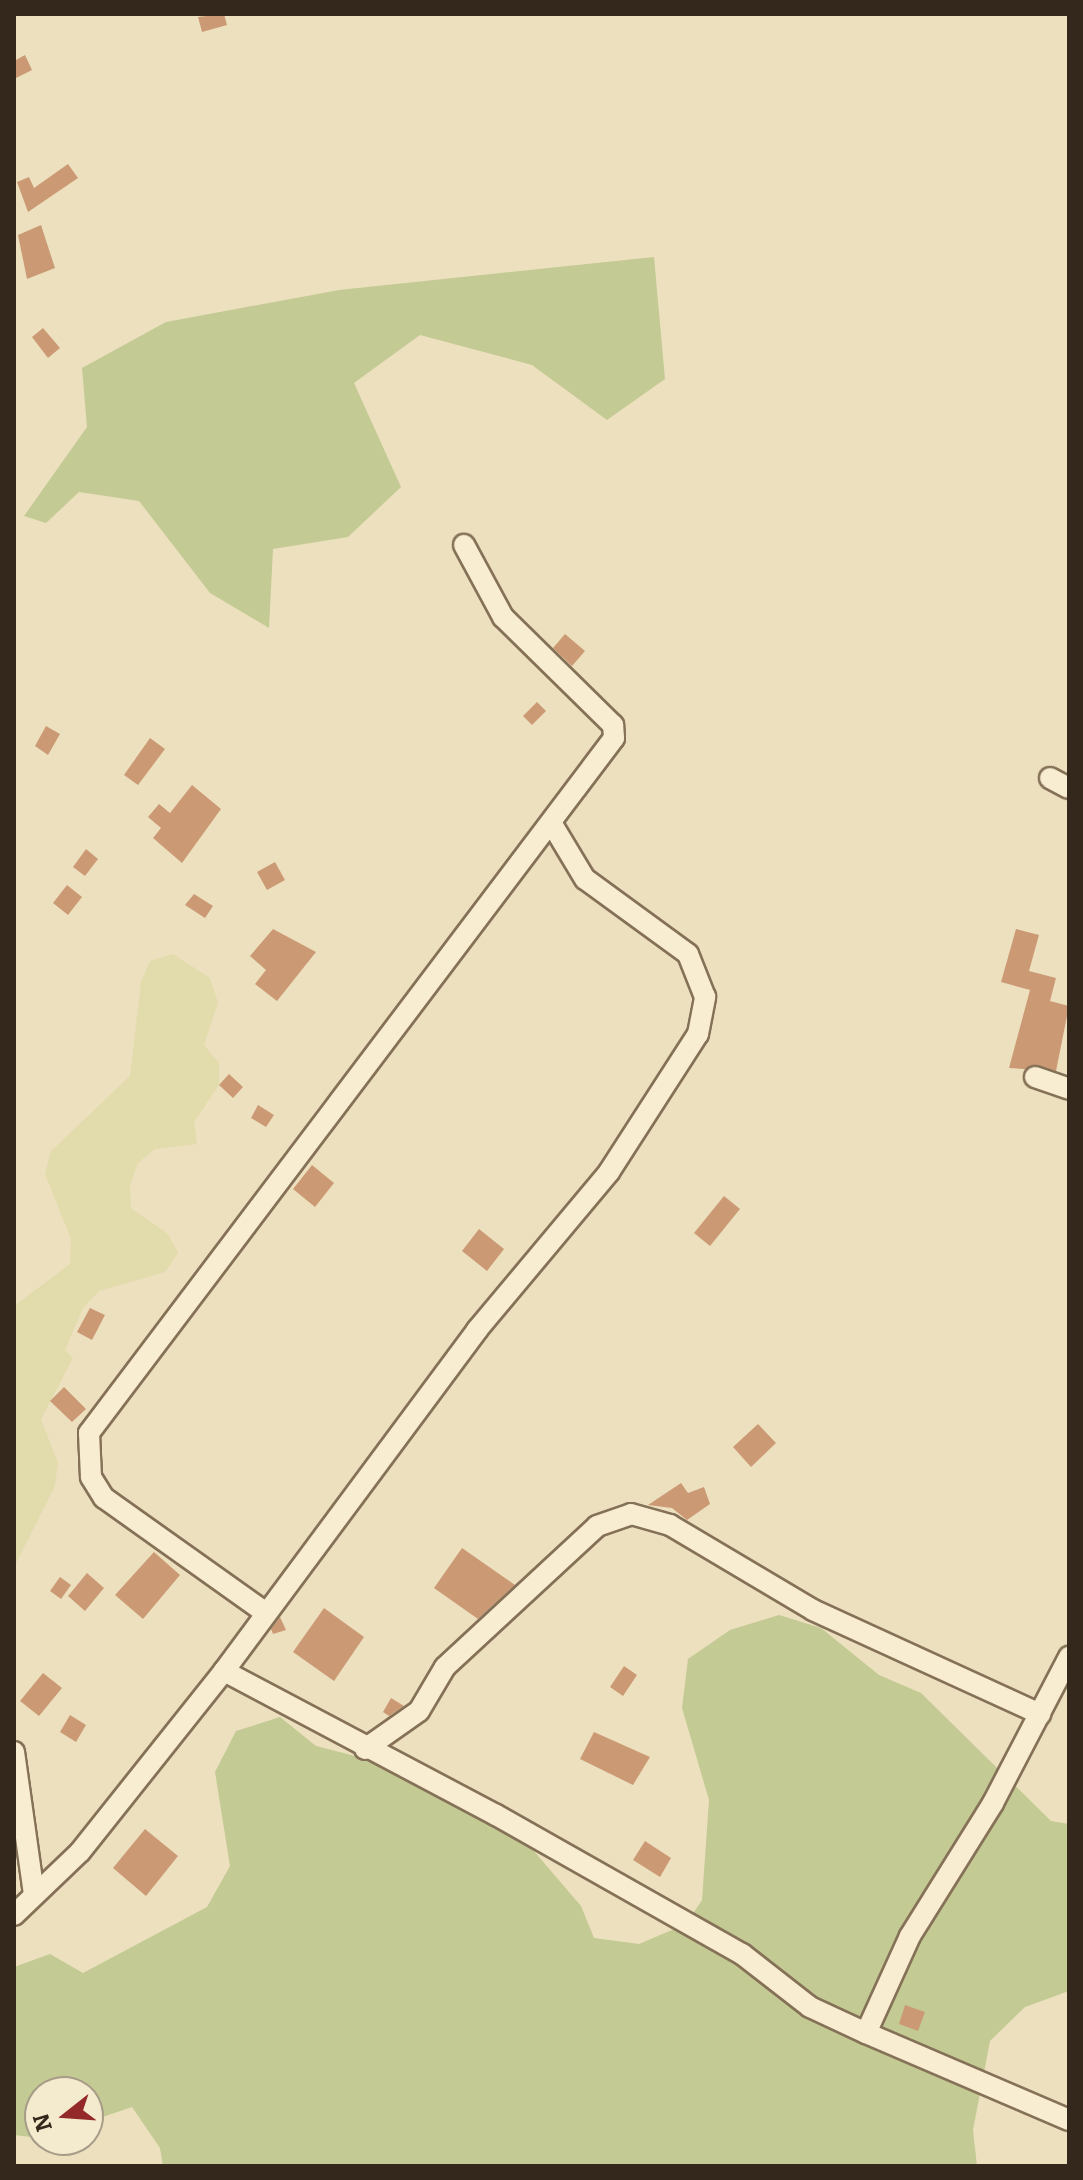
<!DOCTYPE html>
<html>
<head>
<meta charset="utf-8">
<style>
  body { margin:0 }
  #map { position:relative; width:1083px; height:2180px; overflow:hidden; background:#ede0bf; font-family:Bitter,serif }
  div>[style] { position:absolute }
  .farmland>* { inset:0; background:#e2dbac }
  .green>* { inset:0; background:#c3ca93 }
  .building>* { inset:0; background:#cb9a75 }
  .roads { filter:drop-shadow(2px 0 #857157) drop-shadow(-2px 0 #857157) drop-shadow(0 2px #857157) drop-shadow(0 -2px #857157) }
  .street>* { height:20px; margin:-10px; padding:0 10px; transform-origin:10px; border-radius:10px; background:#f8edd1 }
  span { translate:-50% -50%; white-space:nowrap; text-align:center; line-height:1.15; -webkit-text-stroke:6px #f4eace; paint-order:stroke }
  .frame { position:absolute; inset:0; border:16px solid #34281c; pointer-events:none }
  .north { position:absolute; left:24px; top:2076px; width:80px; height:80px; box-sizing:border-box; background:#f4eace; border:2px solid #a79c87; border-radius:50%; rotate:253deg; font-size:22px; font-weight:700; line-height:32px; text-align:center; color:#34281c }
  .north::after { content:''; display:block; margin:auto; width:28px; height:36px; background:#932a29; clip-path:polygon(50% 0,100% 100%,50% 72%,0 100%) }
</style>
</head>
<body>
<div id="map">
  <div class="farmland">
    <i style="clip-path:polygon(173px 954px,210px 978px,218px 1003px,204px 1045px,219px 1063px,219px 1085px,194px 1122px,197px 1144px,155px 1149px,138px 1163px,130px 1185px,131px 1208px,168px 1234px,178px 1253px,165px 1272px,99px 1291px,83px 1308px,65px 1350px,73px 1358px,41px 1419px,58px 1463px,55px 1486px,14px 1567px,14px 1306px,70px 1264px,71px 1239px,45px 1174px,51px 1151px,130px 1076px,141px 982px,150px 961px)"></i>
  </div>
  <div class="green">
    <i style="clip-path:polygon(654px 257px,665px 379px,607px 420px,532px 365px,420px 335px,354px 383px,401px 487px,348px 537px,273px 549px,269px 628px,210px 593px,139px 501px,79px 492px,46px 523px,24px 516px,87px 427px,82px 368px,166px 322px,339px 290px)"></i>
    <i style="clip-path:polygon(779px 1615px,821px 1628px,879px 1675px,921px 1693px,1051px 1821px,1069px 1824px,1069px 1991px,1025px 2007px,990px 2041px,973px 2130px,977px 2166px,163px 2166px,160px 2148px,132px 2107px,88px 2122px,88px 2092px,40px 2092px,40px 2138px,14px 2135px,14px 1967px,50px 1954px,83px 1973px,207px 1907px,230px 1866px,215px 1772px,236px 1731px,280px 1717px,316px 1746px,398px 1767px,521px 1836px,581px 1906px,594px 1938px,639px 1944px,686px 1924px,702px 1900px,709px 1800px,682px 1708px,688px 1659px,730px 1630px)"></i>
  </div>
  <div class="building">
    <i style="clip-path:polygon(224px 14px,227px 25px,202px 32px,198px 17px)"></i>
    <i style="clip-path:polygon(25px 55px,32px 70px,14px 79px,14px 61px)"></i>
    <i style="clip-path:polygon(68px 164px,78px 178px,28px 212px,17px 182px,29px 177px,34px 188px)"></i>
    <i style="clip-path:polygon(41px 225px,55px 268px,27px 279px,18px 235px)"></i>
    <i style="clip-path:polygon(43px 328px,60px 348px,48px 358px,32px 337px)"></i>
    <i style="clip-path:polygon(565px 634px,585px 651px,572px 666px,553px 648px)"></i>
    <i style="clip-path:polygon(537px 702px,546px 711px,532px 725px,523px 716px)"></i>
    <i style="clip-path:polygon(46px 726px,60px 734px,48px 755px,35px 746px)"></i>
    <i style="clip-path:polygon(150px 738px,165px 749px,138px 785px,124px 775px)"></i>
    <i style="clip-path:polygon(192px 785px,221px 809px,182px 863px,153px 838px,161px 828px,148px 817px,159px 804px,170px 813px)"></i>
    <i style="clip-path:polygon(86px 849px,98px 859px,85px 876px,73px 867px)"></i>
    <i style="clip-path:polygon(275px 862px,285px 880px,267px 890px,257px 872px)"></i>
    <i style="clip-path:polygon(67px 885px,82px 897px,68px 915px,53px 903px)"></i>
    <i style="clip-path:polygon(194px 894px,213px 906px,205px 918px,185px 905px)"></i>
    <i style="clip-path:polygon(273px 929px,316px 952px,277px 1001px,255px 984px,266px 970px,250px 956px)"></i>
    <i style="clip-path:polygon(1016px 929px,1039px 935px,1029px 971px,1056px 978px,1050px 1001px,1069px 1006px,1056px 1071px,1009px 1068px,1030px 990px,1001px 982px)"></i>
    <i style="clip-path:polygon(229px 1074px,243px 1087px,233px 1098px,219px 1085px)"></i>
    <i style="clip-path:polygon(258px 1105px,274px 1115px,266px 1127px,251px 1118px)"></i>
    <i style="clip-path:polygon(312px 1165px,334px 1183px,315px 1207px,293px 1189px)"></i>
    <i style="clip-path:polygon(724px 1196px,740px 1209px,710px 1246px,694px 1233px)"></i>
    <i style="clip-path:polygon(479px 1229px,504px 1249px,487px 1271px,462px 1251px)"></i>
    <i style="clip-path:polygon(90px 1308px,105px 1315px,92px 1340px,77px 1332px)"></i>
    <i style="clip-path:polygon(64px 1387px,86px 1409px,72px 1422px,50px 1401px)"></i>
    <i style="clip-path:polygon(758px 1424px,776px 1443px,751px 1467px,733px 1447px)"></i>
    <i style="clip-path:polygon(681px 1483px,688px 1493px,704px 1487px,710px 1504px,687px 1520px,672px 1508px,648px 1505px)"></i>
    <i style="clip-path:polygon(462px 1548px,515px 1585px,478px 1619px,434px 1588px)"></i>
    <i style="clip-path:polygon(154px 1552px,180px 1575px,143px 1619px,115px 1595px)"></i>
    <i style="clip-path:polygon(87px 1573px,104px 1588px,85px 1611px,68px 1596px)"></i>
    <i style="clip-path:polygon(60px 1577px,71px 1585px,61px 1599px,50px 1591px)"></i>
    <i style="clip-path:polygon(324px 1608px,364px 1637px,334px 1681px,293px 1652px)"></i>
    <i style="clip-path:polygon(280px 1617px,286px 1630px,273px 1634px,271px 1629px)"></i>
    <i style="clip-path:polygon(624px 1666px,637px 1675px,623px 1696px,610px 1687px)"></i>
    <i style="clip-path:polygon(43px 1673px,62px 1688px,39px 1716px,20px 1701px)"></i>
    <i style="clip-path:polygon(391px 1698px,404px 1706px,389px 1716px,383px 1712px)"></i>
    <i style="clip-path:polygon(70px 1715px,86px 1725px,76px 1742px,60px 1732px)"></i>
    <i style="clip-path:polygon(594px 1732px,650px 1757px,633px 1785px,580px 1759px)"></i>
    <i style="clip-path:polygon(145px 1829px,178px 1856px,146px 1896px,113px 1868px)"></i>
    <i style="clip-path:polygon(645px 1841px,671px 1858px,660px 1877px,633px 1860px)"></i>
    <i style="clip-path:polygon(905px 2005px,925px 2012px,918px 2031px,899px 2024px)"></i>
  </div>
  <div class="roads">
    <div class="street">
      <i style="left:1050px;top:778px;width:21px;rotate:28deg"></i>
      <i style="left:1035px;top:1077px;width:36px;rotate:19deg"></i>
      <i style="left:266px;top:1613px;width:199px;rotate:-144.6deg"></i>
      <i style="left:104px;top:1498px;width:25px;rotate:-122deg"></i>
      <i style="left:91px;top:1477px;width:44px;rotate:-92.6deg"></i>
      <i style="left:89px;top:1433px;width:871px;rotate:-52.93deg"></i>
      <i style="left:614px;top:738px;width:13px;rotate:-94deg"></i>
      <i style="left:613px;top:725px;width:154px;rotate:-135.5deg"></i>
      <i style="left:503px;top:617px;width:82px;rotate:-118.4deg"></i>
      <i style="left:224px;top:1671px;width:308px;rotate:27.9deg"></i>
      <i style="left:496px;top:1815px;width:283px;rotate:29.5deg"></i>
      <i style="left:742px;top:1954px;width:86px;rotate:37.9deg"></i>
      <i style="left:810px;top:2007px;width:62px;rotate:24.9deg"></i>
      <i style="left:866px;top:2033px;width:107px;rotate:-65.6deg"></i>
      <i style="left:910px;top:1936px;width:157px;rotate:-58deg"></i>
      <i style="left:993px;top:1803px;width:165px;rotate:-62.5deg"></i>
      <i style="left:365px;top:1749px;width:66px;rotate:-35.1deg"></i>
      <i style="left:419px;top:1711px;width:51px;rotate:-59.4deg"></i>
      <i style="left:445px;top:1667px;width:207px;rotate:-42.8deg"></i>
      <i style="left:597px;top:1526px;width:36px;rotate:-19deg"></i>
      <i style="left:631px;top:1514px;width:41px;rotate:15.8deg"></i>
      <i style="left:670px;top:1525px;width:166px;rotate:30.7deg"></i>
      <i style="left:813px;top:1610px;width:250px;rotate:24.6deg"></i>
      <i style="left:14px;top:1752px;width:143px;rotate:82deg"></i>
      <i style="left:14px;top:1915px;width:91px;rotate:-43.7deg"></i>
      <i style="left:80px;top:1852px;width:231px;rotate:-51.5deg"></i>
      <i style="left:224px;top:1671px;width:425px;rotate:-53.4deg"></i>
      <i style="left:477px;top:1330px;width:206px;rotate:-50.1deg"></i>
      <i style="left:609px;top:1172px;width:164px;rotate:-57.2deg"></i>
      <i style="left:698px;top:1034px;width:38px;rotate:-79deg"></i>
      <i style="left:705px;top:997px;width:46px;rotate:-111.6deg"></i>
      <i style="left:688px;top:954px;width:127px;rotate:-143.9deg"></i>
      <i style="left:585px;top:879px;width:64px;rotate:-121deg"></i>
      <i style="left:866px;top:2033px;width:221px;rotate:23.2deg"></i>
    </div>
  </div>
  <div class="frame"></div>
  <div class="north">N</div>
</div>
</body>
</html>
